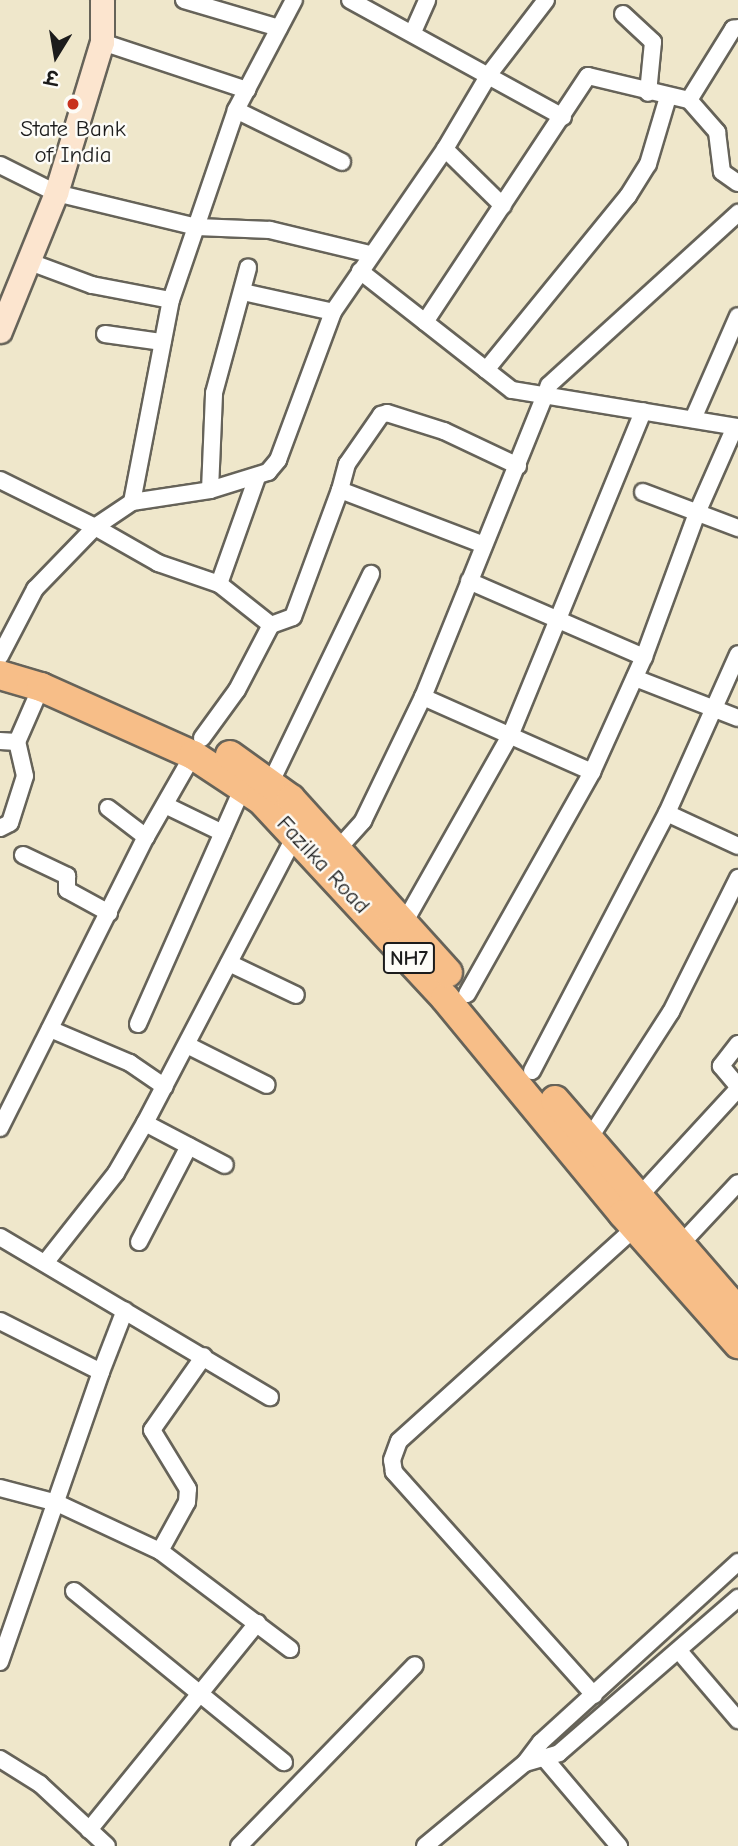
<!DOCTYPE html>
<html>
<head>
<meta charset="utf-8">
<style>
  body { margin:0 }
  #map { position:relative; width:738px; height:1846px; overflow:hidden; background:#efe7cb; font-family:"Comic Neue","Playpen Sans Deva",sans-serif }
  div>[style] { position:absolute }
  .roads { filter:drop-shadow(2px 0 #666359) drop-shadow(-2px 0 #666359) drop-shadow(0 2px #666359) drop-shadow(0 -2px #666359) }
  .street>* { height:16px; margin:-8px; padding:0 8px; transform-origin:8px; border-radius:8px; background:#fff }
  .secondary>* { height:23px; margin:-11.5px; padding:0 11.5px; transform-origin:11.5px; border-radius:11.5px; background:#fce5cf }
  .highway>* { height:28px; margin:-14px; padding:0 14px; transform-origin:14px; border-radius:14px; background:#f7be88 }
  .dots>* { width:19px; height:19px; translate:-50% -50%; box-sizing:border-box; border:4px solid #fdfcf7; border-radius:50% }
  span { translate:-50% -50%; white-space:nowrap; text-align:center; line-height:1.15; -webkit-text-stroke:5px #fdfcf7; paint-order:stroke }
  .shield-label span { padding:2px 5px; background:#fdfcf7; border:2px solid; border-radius:5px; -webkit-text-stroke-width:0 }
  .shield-label { font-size:21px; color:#1c1c1c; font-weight:700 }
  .poi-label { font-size:23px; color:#1c1c1c }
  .street-label { font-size:23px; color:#1c1c1c }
  .north { position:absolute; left:21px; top:21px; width:70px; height:70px; -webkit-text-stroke:5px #fdfcf7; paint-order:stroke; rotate:191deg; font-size:19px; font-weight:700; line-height:28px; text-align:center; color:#1c1c1c }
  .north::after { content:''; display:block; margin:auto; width:24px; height:32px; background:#1c1c1c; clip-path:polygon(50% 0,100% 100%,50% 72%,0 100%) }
</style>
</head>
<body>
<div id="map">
  <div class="roads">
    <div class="street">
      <i style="left:184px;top:0;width:99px;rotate:16.4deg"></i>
      <i style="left:350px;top:0;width:243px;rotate:28.8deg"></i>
      <i style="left:623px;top:14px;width:41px;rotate:43deg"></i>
      <i style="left:653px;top:42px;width:51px;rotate:95.6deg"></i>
      <i style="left:413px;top:32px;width:35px;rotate:-66deg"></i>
      <i style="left:102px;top:42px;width:153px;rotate:18.3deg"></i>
      <i style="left:689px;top:100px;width:84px;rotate:-58.2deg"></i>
      <i style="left:733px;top:29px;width:5px;rotate:-11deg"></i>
      <i style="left:236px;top:110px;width:118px;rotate:26.1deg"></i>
      <i style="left:445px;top:149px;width:81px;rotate:44.5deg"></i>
      <i style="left:0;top:165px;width:63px;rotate:26.6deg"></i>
      <i style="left:56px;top:193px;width:145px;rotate:13.6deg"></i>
      <i style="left:197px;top:227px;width:73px;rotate:2.4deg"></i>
      <i style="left:270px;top:230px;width:103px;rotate:13.5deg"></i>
      <i style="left:30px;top:262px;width:66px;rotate:20.4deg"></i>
      <i style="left:92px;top:285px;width:80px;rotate:10.8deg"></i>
      <i style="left:360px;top:271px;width:193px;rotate:38.1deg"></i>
      <i style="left:512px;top:390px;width:229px;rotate:9.3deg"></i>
      <i style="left:243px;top:292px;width:92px;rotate:12.5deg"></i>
      <i style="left:425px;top:322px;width:295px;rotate:-56.5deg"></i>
      <i style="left:588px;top:76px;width:104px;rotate:13.4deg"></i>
      <i style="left:689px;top:100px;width:43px;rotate:48.8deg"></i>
      <i style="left:717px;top:132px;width:40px;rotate:82.9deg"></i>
      <i style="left:722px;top:172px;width:19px;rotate:35deg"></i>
      <i style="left:105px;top:334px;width:58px;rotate:8deg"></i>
      <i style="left:486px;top:370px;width:225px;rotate:-50.8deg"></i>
      <i style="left:628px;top:196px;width:38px;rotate:-58deg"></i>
      <i style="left:648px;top:164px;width:70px;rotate:-73.4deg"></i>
      <i style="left:693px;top:419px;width:112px;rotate:-66.4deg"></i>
      <i style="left:0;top:480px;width:106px;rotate:26.3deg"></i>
      <i style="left:95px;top:527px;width:45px;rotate:-34deg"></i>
      <i style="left:132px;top:502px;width:79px;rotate:-8.7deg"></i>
      <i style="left:210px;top:490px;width:61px;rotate:-17.2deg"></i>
      <i style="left:268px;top:472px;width:16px;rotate:-50deg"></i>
      <i style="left:278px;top:460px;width:158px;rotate:-69.6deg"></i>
      <i style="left:333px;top:312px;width:198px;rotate:-55.5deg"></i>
      <i style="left:445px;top:149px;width:88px;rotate:-59.4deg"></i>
      <i style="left:490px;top:73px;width:92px;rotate:-52.5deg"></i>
      <i style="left:210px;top:490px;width:97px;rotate:-87.6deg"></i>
      <i style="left:214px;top:393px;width:130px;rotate:-74.8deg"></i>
      <i style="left:340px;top:490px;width:27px;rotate:-75deg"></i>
      <i style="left:347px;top:464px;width:60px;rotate:-55.2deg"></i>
      <i style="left:381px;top:415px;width:6px;rotate:-18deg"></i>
      <i style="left:387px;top:413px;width:60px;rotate:17.5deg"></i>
      <i style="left:444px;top:431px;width:82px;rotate:25.3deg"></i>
      <i style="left:643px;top:492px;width:102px;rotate:20.8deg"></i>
      <i style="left:132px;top:502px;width:206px;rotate:-79.1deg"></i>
      <i style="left:171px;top:300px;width:201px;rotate:-71.1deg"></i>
      <i style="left:236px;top:110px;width:124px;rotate:-62.2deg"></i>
      <i style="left:469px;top:581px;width:191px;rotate:23.5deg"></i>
      <i style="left:271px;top:625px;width:23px;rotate:-20deg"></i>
      <i style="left:293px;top:617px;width:135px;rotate:-69.7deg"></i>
      <i style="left:340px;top:490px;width:154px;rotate:20.9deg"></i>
      <i style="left:0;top:656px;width:76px;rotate:-62.4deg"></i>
      <i style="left:35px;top:589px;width:86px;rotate:-45.9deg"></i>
      <i style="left:95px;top:527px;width:73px;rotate:29.7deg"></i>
      <i style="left:158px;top:563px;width:65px;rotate:19deg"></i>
      <i style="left:635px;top:678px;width:110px;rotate:21.2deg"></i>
      <i style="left:423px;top:697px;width:185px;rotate:23.9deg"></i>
      <i style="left:202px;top:738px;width:59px;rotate:-53.9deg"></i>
      <i style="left:237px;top:690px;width:73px;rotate:-62.4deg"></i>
      <i style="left:271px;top:625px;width:66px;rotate:-141.7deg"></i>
      <i style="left:219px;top:584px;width:114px;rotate:-70.4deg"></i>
      <i style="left:0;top:741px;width:17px;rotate:3deg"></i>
      <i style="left:17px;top:742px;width:60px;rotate:-66.4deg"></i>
      <i style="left:271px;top:782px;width:231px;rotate:-64.3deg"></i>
      <i style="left:165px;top:805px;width:64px;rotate:25.8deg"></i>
      <i style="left:108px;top:808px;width:48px;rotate:37.3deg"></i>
      <i style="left:667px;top:813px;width:78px;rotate:24.9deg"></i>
      <i style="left:0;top:828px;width:11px;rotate:-27deg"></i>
      <i style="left:10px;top:823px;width:49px;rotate:-72.3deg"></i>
      <i style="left:25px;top:776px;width:35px;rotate:-103deg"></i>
      <i style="left:338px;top:849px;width:38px;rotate:-48deg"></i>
      <i style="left:363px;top:821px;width:138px;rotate:-64.2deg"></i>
      <i style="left:423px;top:697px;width:336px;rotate:-68deg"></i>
      <i style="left:549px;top:385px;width:256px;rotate:-42.3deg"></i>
      <i style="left:23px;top:855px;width:49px;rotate:25.5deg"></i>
      <i style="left:67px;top:876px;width:14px;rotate:90deg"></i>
      <i style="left:67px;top:890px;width:48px;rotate:28.7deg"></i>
      <i style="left:404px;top:923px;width:215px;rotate:-60.5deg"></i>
      <i style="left:510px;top:736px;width:351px;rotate:-67.7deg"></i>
      <i style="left:229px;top:963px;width:74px;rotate:25.5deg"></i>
      <i style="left:467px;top:994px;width:255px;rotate:-60.6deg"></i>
      <i style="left:592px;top:772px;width:126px;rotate:-65.7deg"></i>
      <i style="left:644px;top:657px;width:153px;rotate:-69.8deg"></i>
      <i style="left:697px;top:513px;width:94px;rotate:-66.2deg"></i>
      <i style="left:138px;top:1024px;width:261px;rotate:-66.1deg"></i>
      <i style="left:50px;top:1029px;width:87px;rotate:23deg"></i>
      <i style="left:130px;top:1063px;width:42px;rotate:34.4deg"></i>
      <i style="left:738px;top:1044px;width:28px;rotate:128deg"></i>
      <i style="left:721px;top:1066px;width:26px;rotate:50deg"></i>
      <i style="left:187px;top:1045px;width:89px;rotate:26.6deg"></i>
      <i style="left:532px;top:1071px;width:291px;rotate:-62.4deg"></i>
      <i style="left:667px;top:813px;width:174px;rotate:-65.9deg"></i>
      <i style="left:145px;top:1123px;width:90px;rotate:27.7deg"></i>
      <i style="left:0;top:1128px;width:326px;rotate:-63.4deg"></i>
      <i style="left:146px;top:837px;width:95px;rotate:-60.2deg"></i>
      <i style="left:589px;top:1139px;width:151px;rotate:-57.2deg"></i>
      <i style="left:671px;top:1012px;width:150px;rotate:-63.4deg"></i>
      <i style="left:634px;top:1202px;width:154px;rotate:-47.4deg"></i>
      <i style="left:0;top:1237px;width:314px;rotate:30.7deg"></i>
      <i style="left:139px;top:1242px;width:108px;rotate:-62.5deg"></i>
      <i style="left:679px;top:1246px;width:86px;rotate:-46.9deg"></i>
      <i style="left:45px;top:1263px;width:115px;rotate:-51.7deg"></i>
      <i style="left:116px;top:1173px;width:58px;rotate:-59.9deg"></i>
      <i style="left:145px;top:1123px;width:326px;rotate:-62.4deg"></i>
      <i style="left:0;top:1321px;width:113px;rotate:26.8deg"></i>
      <i style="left:101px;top:1372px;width:307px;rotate:109.2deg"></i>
      <i style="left:101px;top:1372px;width:66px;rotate:-68.8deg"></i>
      <i style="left:0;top:1488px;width:59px;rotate:14.7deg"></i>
      <i style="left:57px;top:1503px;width:114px;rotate:25deg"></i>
      <i style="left:160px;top:1551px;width:163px;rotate:37deg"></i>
      <i style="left:160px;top:1551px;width:56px;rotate:-61.1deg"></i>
      <i style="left:187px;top:1502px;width:13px;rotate:-86deg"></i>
      <i style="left:188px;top:1489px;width:69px;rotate:-121.4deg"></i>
      <i style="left:152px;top:1430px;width:90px;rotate:-54.9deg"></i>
      <i style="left:74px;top:1591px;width:271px;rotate:39.2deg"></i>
      <i style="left:679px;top:1651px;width:91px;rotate:49.5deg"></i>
      <i style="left:594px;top:1695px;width:300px;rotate:-131.9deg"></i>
      <i style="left:394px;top:1472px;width:12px;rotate:-99deg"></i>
      <i style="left:392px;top:1460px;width:20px;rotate:-70deg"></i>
      <i style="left:399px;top:1441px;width:324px;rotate:-42.1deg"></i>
      <i style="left:0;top:1759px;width:47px;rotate:32deg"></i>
      <i style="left:40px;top:1784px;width:91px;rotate:42.8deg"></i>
      <i style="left:546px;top:1760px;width:113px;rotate:49.7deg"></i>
      <i style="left:525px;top:1763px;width:35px;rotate:-16deg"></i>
      <i style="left:559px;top:1753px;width:237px;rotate:-40.9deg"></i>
      <i style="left:89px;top:1830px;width:267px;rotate:-50.9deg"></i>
      <i style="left:239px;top:1846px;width:252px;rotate:-45.8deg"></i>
      <i style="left:425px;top:1846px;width:130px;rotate:-39.7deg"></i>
      <i style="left:525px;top:1763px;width:26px;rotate:-53deg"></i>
      <i style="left:541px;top:1742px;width:267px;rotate:-42.4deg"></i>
    </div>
    <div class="secondary">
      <i style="left:0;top:331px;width:149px;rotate:-67.9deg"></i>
      <i style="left:56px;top:193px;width:158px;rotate:-73.1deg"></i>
      <i style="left:102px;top:42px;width:42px;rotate:-90deg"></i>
    </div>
    <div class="highway">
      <i style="left:0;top:675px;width:43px;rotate:16.3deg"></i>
      <i style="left:41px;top:687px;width:167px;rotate:24.1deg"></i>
      <i style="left:193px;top:755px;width:82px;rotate:33.5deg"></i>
      <i style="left:261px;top:800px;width:270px;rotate:47.1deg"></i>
      <i style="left:445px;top:998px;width:280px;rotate:50.5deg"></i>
      <i style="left:623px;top:1214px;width:174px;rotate:48.5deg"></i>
      <i style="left:230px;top:755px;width:75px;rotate:35.8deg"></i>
      <i style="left:291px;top:799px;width:234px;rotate:47.9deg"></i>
      <i style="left:555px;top:1100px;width:279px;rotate:49.1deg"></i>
    </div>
  </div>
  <div class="dots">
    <i style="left:73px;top:104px;background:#c8321e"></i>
  </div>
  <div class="shield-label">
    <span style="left:409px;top:958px">NH7</span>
  </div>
  <div class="poi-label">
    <span style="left:73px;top:142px">State Bank<br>of India</span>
  </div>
  <div class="street-label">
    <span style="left:323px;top:865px;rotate:47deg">Fazilka Road</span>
  </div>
  <div class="north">उ</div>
</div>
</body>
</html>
